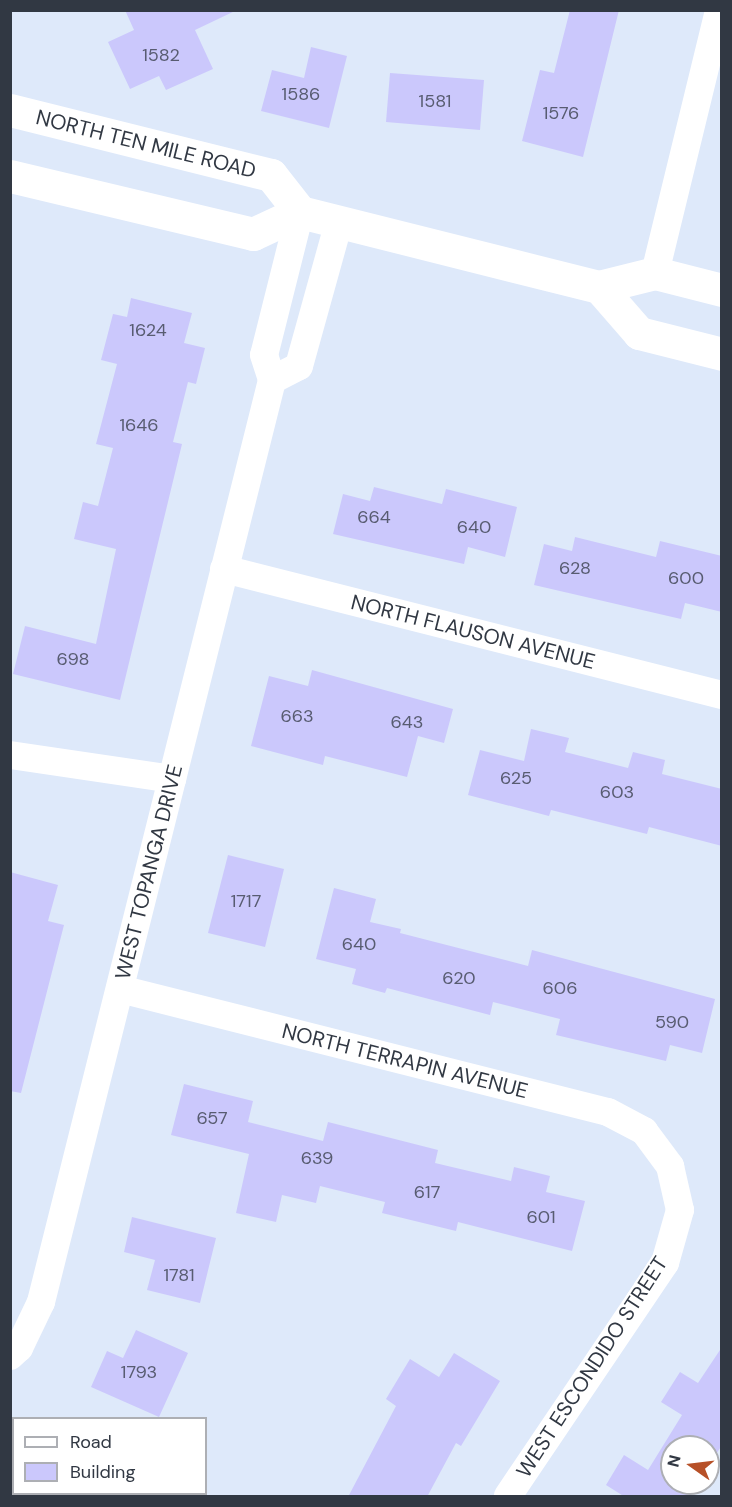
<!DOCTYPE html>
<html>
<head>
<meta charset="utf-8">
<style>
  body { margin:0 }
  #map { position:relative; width:732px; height:1507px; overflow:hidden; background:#dee9fa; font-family:"DM Sans",sans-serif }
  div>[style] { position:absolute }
  .building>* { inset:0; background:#cbc8fc }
  .street>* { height:28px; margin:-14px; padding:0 14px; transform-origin:14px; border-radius:14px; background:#fff }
  .secondary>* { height:33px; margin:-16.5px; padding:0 16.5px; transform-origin:16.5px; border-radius:16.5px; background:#fff }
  span { translate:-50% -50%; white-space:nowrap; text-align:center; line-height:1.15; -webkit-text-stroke:4.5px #fff; paint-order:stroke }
  .number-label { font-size:18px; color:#585c71 }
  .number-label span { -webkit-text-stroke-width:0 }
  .street-label { font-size:21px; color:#313843 }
  .frame { position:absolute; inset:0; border:12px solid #313843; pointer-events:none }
  .legend { position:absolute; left:12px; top:1417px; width:195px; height:78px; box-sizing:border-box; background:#fff; border:2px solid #adafb4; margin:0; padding:8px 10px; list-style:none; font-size:18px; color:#313843 }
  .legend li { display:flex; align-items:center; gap:12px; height:30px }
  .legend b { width:30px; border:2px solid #adafb4 }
  .north { position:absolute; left:660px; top:1435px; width:60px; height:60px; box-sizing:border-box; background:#fff; border:2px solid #adafb4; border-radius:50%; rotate:284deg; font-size:16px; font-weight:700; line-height:24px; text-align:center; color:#313843 }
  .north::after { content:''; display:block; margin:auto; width:21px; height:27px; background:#b75027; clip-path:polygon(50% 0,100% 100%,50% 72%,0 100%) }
</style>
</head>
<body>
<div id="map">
  <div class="building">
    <i style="clip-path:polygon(125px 10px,237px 10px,195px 30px,213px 69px,166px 90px,159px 76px,130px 89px,108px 42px,134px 30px)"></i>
    <i style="clip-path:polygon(570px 10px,619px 10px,583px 157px,522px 141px,540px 70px,554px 73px)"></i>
    <i style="clip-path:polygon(311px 47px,347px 56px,329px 128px,261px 111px,272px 70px,304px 78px)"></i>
    <i style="clip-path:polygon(390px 73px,484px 80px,480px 130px,386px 122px)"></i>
    <i style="clip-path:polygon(131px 298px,192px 313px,184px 343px,205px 348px,196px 384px,188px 382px,173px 442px,182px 444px,120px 700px,13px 674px,25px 626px,96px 644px,116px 549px,74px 539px,83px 502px,98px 506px,113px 448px,96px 444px,117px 364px,101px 360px,113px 314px,127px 317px)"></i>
    <i style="clip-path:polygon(374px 487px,442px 504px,446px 489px,517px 507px,505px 557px,468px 547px,464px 564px,333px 534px,343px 494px,370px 501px)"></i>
    <i style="clip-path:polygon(575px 537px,656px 557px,660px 541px,722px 556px,722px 612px,685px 603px,681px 619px,534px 585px,544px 544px,572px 551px)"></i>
    <i style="clip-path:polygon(312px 670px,453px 709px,444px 743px,418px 736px,407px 777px,325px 756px,323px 765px,251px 746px,269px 676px,308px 686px)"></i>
    <i style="clip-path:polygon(531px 729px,569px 738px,565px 752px,628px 768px,633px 752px,665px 760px,662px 774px,722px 789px,722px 846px,649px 827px,647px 834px,551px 810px,549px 816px,468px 795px,480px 750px,524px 761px)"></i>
    <i style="clip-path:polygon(228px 855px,284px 869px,265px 947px,208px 933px)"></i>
    <i style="clip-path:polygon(10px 872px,58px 885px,48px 921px,64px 925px,21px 1093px,10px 1091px)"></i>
    <i style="clip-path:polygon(334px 888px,376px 899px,370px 922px,401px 929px,400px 933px,528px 966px,532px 950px,715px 999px,702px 1053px,670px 1045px,666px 1061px,556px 1035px,560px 1019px,493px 1002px,490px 1015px,387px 988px,385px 993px,352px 984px,356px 969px,316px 959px)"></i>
    <i style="clip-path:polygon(184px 1084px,253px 1101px,248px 1122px,323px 1141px,328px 1122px,438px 1150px,435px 1163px,511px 1181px,514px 1167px,550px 1176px,546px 1192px,585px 1201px,572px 1251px,458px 1222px,456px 1231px,382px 1213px,385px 1202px,320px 1186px,316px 1203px,282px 1195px,276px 1222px,236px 1213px,249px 1154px,171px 1135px)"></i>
    <i style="clip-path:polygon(132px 1217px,216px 1238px,200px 1303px,147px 1290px,155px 1260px,124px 1252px)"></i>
    <i style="clip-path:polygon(136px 1330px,188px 1353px,159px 1417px,91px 1387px,107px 1351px,123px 1358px)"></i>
    <i style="clip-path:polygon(722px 1347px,722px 1445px,708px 1467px,708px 1447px,672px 1447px,672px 1483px,698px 1483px,690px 1497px,625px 1497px,606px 1485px,624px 1455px,648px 1470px,682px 1415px,661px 1402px,680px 1372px,698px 1383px)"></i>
    <i style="clip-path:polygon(454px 1353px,500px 1381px,461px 1446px,456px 1443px,427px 1497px,348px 1497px,396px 1406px,386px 1399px,410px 1359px,439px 1377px)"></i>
  </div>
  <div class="street">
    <i style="left:300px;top:212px;width:147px;rotate:104.1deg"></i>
    <i style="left:264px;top:355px;width:26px;rotate:72deg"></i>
    <i style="left:272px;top:380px;width:30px;rotate:-27deg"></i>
    <i style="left:299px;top:366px;width:149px;rotate:-74.5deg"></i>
    <i style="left:655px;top:273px;width:271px;rotate:-76.3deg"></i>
    <i style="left:224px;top:569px;width:514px;rotate:14.2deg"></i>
    <i style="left:10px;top:755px;width:164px;rotate:8.4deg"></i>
    <i style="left:120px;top:989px;width:503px;rotate:14.15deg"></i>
    <i style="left:608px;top:1112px;width:41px;rotate:27.8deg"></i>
    <i style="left:644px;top:1131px;width:44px;rotate:53.4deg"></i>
    <i style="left:670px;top:1166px;width:45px;rotate:77.2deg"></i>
    <i style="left:680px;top:1210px;width:55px;rotate:105.8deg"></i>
    <i style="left:665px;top:1263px;width:281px;rotate:124deg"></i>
    <i style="left:10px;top:1356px;width:12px;rotate:-42deg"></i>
    <i style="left:19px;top:1348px;width:51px;rotate:-64.4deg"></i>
    <i style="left:41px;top:1302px;width:950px;rotate:-75.93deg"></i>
  </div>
  <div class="secondary">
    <i style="left:10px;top:110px;width:269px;rotate:14deg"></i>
    <i style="left:271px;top:175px;width:47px;rotate:51.9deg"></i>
    <i style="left:300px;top:212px;width:308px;rotate:14.1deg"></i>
    <i style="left:10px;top:176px;width:250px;rotate:13.4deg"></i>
    <i style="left:253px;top:234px;width:52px;rotate:-25.1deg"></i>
    <i style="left:722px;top:290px;width:69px;rotate:-165.8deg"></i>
    <i style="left:655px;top:273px;width:58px;rotate:166deg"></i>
    <i style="left:599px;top:287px;width:61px;rotate:49deg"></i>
    <i style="left:639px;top:333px;width:86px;rotate:14.2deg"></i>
  </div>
  <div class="number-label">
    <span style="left:161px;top:55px">1582</span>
    <span style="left:301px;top:94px">1586</span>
    <span style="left:435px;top:101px">1581</span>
    <span style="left:561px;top:113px">1576</span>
    <span style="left:148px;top:330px">1624</span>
    <span style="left:139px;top:425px">1646</span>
    <span style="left:374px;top:517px">664</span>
    <span style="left:474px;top:527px">640</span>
    <span style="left:575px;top:568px">628</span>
    <span style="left:686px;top:578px">600</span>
    <span style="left:73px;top:659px">698</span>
    <span style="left:297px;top:716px">663</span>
    <span style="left:407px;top:722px">643</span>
    <span style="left:516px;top:778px">625</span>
    <span style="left:617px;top:792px">603</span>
    <span style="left:246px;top:901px">1717</span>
    <span style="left:359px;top:944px">640</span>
    <span style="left:459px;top:978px">620</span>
    <span style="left:560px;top:988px">606</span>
    <span style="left:672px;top:1022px">590</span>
    <span style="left:212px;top:1118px">657</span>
    <span style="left:317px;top:1158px">639</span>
    <span style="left:427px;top:1192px">617</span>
    <span style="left:541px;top:1217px">601</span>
    <span style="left:179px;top:1275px">1781</span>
    <span style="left:139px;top:1372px">1793</span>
  </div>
  <div class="street-label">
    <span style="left:146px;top:144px;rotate:14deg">NORTH TEN MILE ROAD</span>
    <span style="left:473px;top:632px;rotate:14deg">NORTH FLAUSON AVENUE</span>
    <span style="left:149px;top:872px;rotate:-76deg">WEST TOPANGA DRIVE</span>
    <span style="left:405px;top:1061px;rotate:14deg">NORTH TERRAPIN AVENUE</span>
    <span style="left:592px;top:1367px;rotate:-57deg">WEST ESCONDIDO STREET</span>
  </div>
  <div class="frame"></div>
  <ul class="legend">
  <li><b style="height:8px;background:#fff"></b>Road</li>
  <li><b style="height:16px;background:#cbc8fc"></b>Building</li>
  </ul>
  <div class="north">N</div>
</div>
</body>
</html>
